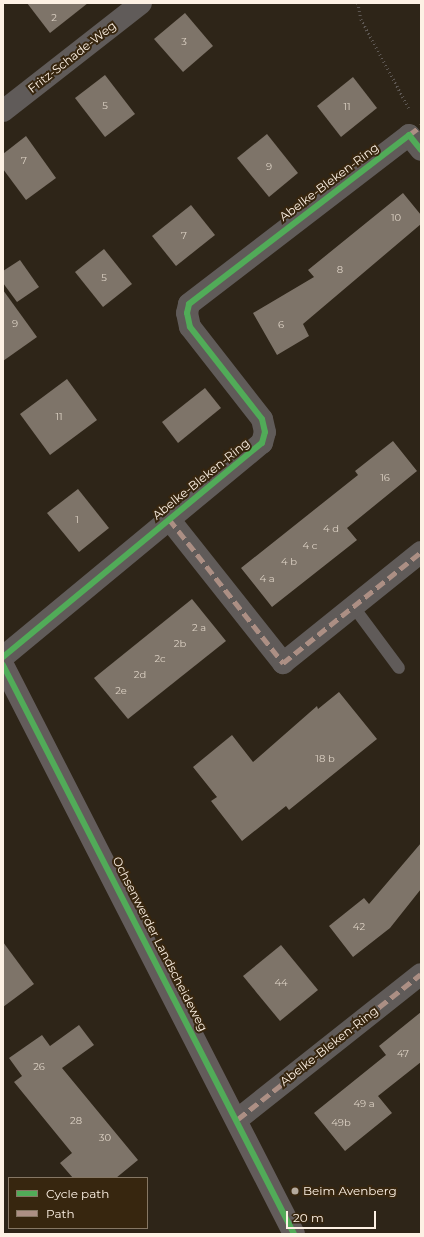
<!DOCTYPE html>
<html>
<head>
<meta charset="utf-8">
<style>
  body { margin:0 }
  #map { position:relative; width:424px; height:1237px; overflow:hidden; background:#2e2518; font-family:Montserrat,sans-serif }
  div>[style] { position:absolute }
  .building>* { inset:0; background:#7e7469 }
  .path>* { height:2.5px; margin-top:-1.25px; transform-origin:0; background:repeating-linear-gradient(90deg,#5e5854 0 1px,transparent 0 4px) }
  .lane>* { height:12px; margin:-6px; padding:0 6px; transform-origin:6px; border-radius:6px; background:#605b59 }
  .street>* { height:22px; margin:-11px; padding:0 11px; transform-origin:11px; border-radius:11px; background:#605b59 }
  .secondary>* { height:22px; margin:-11px; padding:0 11px; transform-origin:11px; border-radius:11px; background:#635c5b }
  .quiet>* { height:5px; margin-top:-2.5px; transform-origin:0; background:repeating-linear-gradient(90deg,#ac8f84 0 10px,transparent 0 15px) }
  .cycleway>* { height:6px; margin:-3px; padding:0 3px; transform-origin:3px; border-radius:3px; background:#51ab58 }
  .dots>* { width:11px; height:11px; translate:-50% -50%; box-sizing:border-box; border:2px solid #37260f; border-radius:50% }
  span { translate:-50% -50%; white-space:nowrap; text-align:center; line-height:1.15; -webkit-text-stroke:4px #37260f; paint-order:stroke }
  .number-label { font-size:10px; color:#ddd2c5 }
  .number-label span { -webkit-text-stroke-width:0 }
  .street-label { font-size:12px; color:#fdf1e4 }
  .poi-label { font-size:12px; color:#fdf1e4 }
  .left { translate:0 -50%; text-align:left }
  .frame { position:absolute; inset:0; border:4px solid #fdf1e4; pointer-events:none }
  .legend { position:absolute; left:8px; top:1177px; width:140px; height:52px; box-sizing:border-box; background:#37260f; border:1px solid #867764; margin:0; padding:5px 7px; list-style:none; font-size:12px; color:#fdf1e4 }
  .legend li { display:flex; align-items:center; gap:8px; height:20px }
  .legend b { width:20px; border:1px solid #867764 }
  .scale { position:absolute; left:286px; top:1211px; width:90px; height:18px; box-sizing:border-box; border:2px solid #fdf1e4; border-top:0; padding-left:5px; font-size:12px; line-height:14px; white-space:nowrap; color:#fdf1e4; -webkit-text-stroke:3px #37260f; paint-order:stroke }
</style>
</head>
<body>
<div id="map">
  <div class="building">
    <i style="clip-path:polygon(27px 3px,88px 3px,50px 33px)"></i>
    <i style="clip-path:polygon(185px 13px,213px 46px,183px 72px,154px 39px)"></i>
    <i style="clip-path:polygon(105px 75px,135px 114px,105px 137px,75px 98px)"></i>
    <i style="clip-path:polygon(353px 77px,377px 108px,341px 137px,317px 106px)"></i>
    <i style="clip-path:polygon(267px 134px,298px 173px,269px 197px,237px 158px)"></i>
    <i style="clip-path:polygon(26px 136px,56px 178px,26px 200px,3px 169px,3px 154px)"></i>
    <i style="clip-path:polygon(403px 193px,421px 215px,421px 224px,303px 324px,309px 336px,277px 355px,253px 313px,314px 277px,308px 270px)"></i>
    <i style="clip-path:polygon(191px 205px,215px 235px,176px 266px,152px 236px)"></i>
    <i style="clip-path:polygon(104px 249px,132px 284px,103px 307px,75px 272px)"></i>
    <i style="clip-path:polygon(20px 260px,39px 287px,17px 302px,3px 283px,3px 271px)"></i>
    <i style="clip-path:polygon(3px 290px,37px 337px,3px 361px)"></i>
    <i style="clip-path:polygon(67px 379px,97px 420px,50px 455px,20px 414px)"></i>
    <i style="clip-path:polygon(205px 388px,221px 408px,178px 443px,162px 422px)"></i>
    <i style="clip-path:polygon(393px 441px,417px 471px,347px 528px,357px 540px,272px 607px,241px 568px,358px 475px,355px 471px)"></i>
    <i style="clip-path:polygon(78px 489px,109px 528px,79px 552px,47px 513px)"></i>
    <i style="clip-path:polygon(192px 599px,226px 641px,128px 719px,94px 678px)"></i>
    <i style="clip-path:polygon(339px 692px,377px 739px,289px 810px,286px 806px,242px 841px,211px 801px,217px 797px,193px 767px,232px 735px,253px 762px,317px 706px,318px 709px)"></i>
    <i style="clip-path:polygon(421px 843px,421px 889px,390px 928px,353px 957px,329px 926px,364px 898px,369px 904px)"></i>
    <i style="clip-path:polygon(3px 942px,34px 984px,3px 1007px)"></i>
    <i style="clip-path:polygon(281px 945px,318px 990px,280px 1021px,243px 976px)"></i>
    <i style="clip-path:polygon(421px 1012px,421px 1062px,378px 1096px,392px 1113px,345px 1151px,314px 1113px,386px 1055px,379px 1046px)"></i>
    <i style="clip-path:polygon(79px 1025px,94px 1045px,62px 1068px,138px 1160px,116px 1178px,73px 1178px,60px 1163px,72px 1153px,14px 1082px,22px 1076px,9px 1058px,42px 1035px,50px 1046px)"></i>
  </div>
  <div class="path">
    <i style="left:358px;top:3px;width:16px;rotate:79deg"></i>
    <i style="left:361px;top:19px;width:101px;rotate:61.7deg"></i>
  </div>
  <div class="lane">
    <i style="left:353px;top:606px;width:77px;rotate:53.4deg"></i>
  </div>
  <div class="street">
    <i style="left:3px;top:111px;width:175px;rotate:-38deg"></i>
    <i style="left:169px;top:519px;width:184px;rotate:51.6deg"></i>
    <i style="left:283px;top:663px;width:177px;rotate:-38.8deg"></i>
    <i style="left:3px;top:657px;width:336px;rotate:-39.6deg"></i>
    <i style="left:262px;top:443px;width:11px;rotate:-75deg"></i>
    <i style="left:265px;top:432px;width:13px;rotate:-103deg"></i>
    <i style="left:262px;top:419px;width:117px;rotate:-128deg"></i>
    <i style="left:190px;top:327px;width:14px;rotate:-102deg"></i>
    <i style="left:187px;top:313px;width:9px;rotate:-77deg"></i>
    <i style="left:189px;top:304px;width:277px;rotate:-37.5deg"></i>
    <i style="left:409px;top:135px;width:19px;rotate:51deg"></i>
    <i style="left:238px;top:1119px;width:233px;rotate:-38.4deg"></i>
  </div>
  <div class="secondary">
    <i style="left:3px;top:665px;width:639px;rotate:62.91deg"></i>
  </div>
  <div class="quiet">
    <i style="left:409px;top:135px;width:15px;rotate:-37deg"></i>
    <i style="left:169px;top:519px;width:184px;rotate:51.6deg"></i>
    <i style="left:283px;top:663px;width:177px;rotate:-38.8deg"></i>
    <i style="left:238px;top:1119px;width:233px;rotate:-38.4deg"></i>
  </div>
  <div class="cycleway">
    <i style="left:3px;top:657px;width:336px;rotate:-39.6deg"></i>
    <i style="left:262px;top:443px;width:11px;rotate:-75deg"></i>
    <i style="left:265px;top:432px;width:13px;rotate:-103deg"></i>
    <i style="left:262px;top:419px;width:117px;rotate:-128deg"></i>
    <i style="left:190px;top:327px;width:14px;rotate:-102deg"></i>
    <i style="left:187px;top:313px;width:9px;rotate:-77deg"></i>
    <i style="left:189px;top:304px;width:277px;rotate:-37.5deg"></i>
    <i style="left:409px;top:135px;width:19px;rotate:51deg"></i>
    <i style="left:3px;top:665px;width:639px;rotate:62.91deg"></i>
  </div>
  <div class="dots">
    <i style="left:295px;top:1191px;background:#b5aa9d"></i>
  </div>
  <div class="number-label">
    <span style="left:54px;top:18px">2</span>
    <span style="left:184px;top:42px">3</span>
    <span style="left:105px;top:106px">5</span>
    <span style="left:347px;top:107px">11</span>
    <span style="left:24px;top:161px">7</span>
    <span style="left:269px;top:167px">9</span>
    <span style="left:396px;top:218px">10</span>
    <span style="left:184px;top:236px">7</span>
    <span style="left:340px;top:270px">8</span>
    <span style="left:104px;top:278px">5</span>
    <span style="left:15px;top:324px">9</span>
    <span style="left:281px;top:325px">6</span>
    <span style="left:59px;top:417px">11</span>
    <span style="left:385px;top:478px">16</span>
    <span style="left:77px;top:520px">1</span>
    <span style="left:331px;top:529px">4 d</span>
    <span style="left:310px;top:546px">4 c</span>
    <span style="left:289px;top:562px">4 b</span>
    <span style="left:267px;top:579px">4 a</span>
    <span style="left:199px;top:628px">2 a</span>
    <span style="left:180px;top:644px">2b</span>
    <span style="left:160px;top:659px">2c</span>
    <span style="left:140px;top:675px">2d</span>
    <span style="left:121px;top:691px">2e</span>
    <span style="left:325px;top:759px">18 b</span>
    <span style="left:359px;top:927px">42</span>
    <span style="left:281px;top:983px">44</span>
    <span style="left:403px;top:1054px">47</span>
    <span style="left:39px;top:1067px">26</span>
    <span style="left:364px;top:1104px">49 a</span>
    <span style="left:76px;top:1121px">28</span>
    <span style="left:341px;top:1123px">49b</span>
    <span style="left:105px;top:1138px">30</span>
  </div>
  <div class="street-label">
    <span style="left:72px;top:57px;rotate:-38deg">Fritz-Schade-Weg</span>
    <span style="left:329px;top:182px;rotate:-37deg">Abelke-Bleken-Ring</span>
    <span style="left:201px;top:479px;rotate:-39deg">Abelke-Bleken-Ring</span>
    <span style="left:160px;top:944px;rotate:63deg">Ochsenwerder Landscheideweg</span>
    <span style="left:329px;top:1046px;rotate:-38deg">Abelke-Bleken-Ring</span>
  </div>
  <div class="poi-label">
    <span class="left" style="left:303px;top:1191px">Beim Avenberg</span>
  </div>
  <div class="frame"></div>
  <ul class="legend">
  <li><b style="height:5px;background:#51ab58"></b>Cycle path</li>
  <li><b style="height:5px;background:#ac8f84"></b>Path</li>
  </ul>
  <div class="scale">20 m</div>
</div>
</body>
</html>
